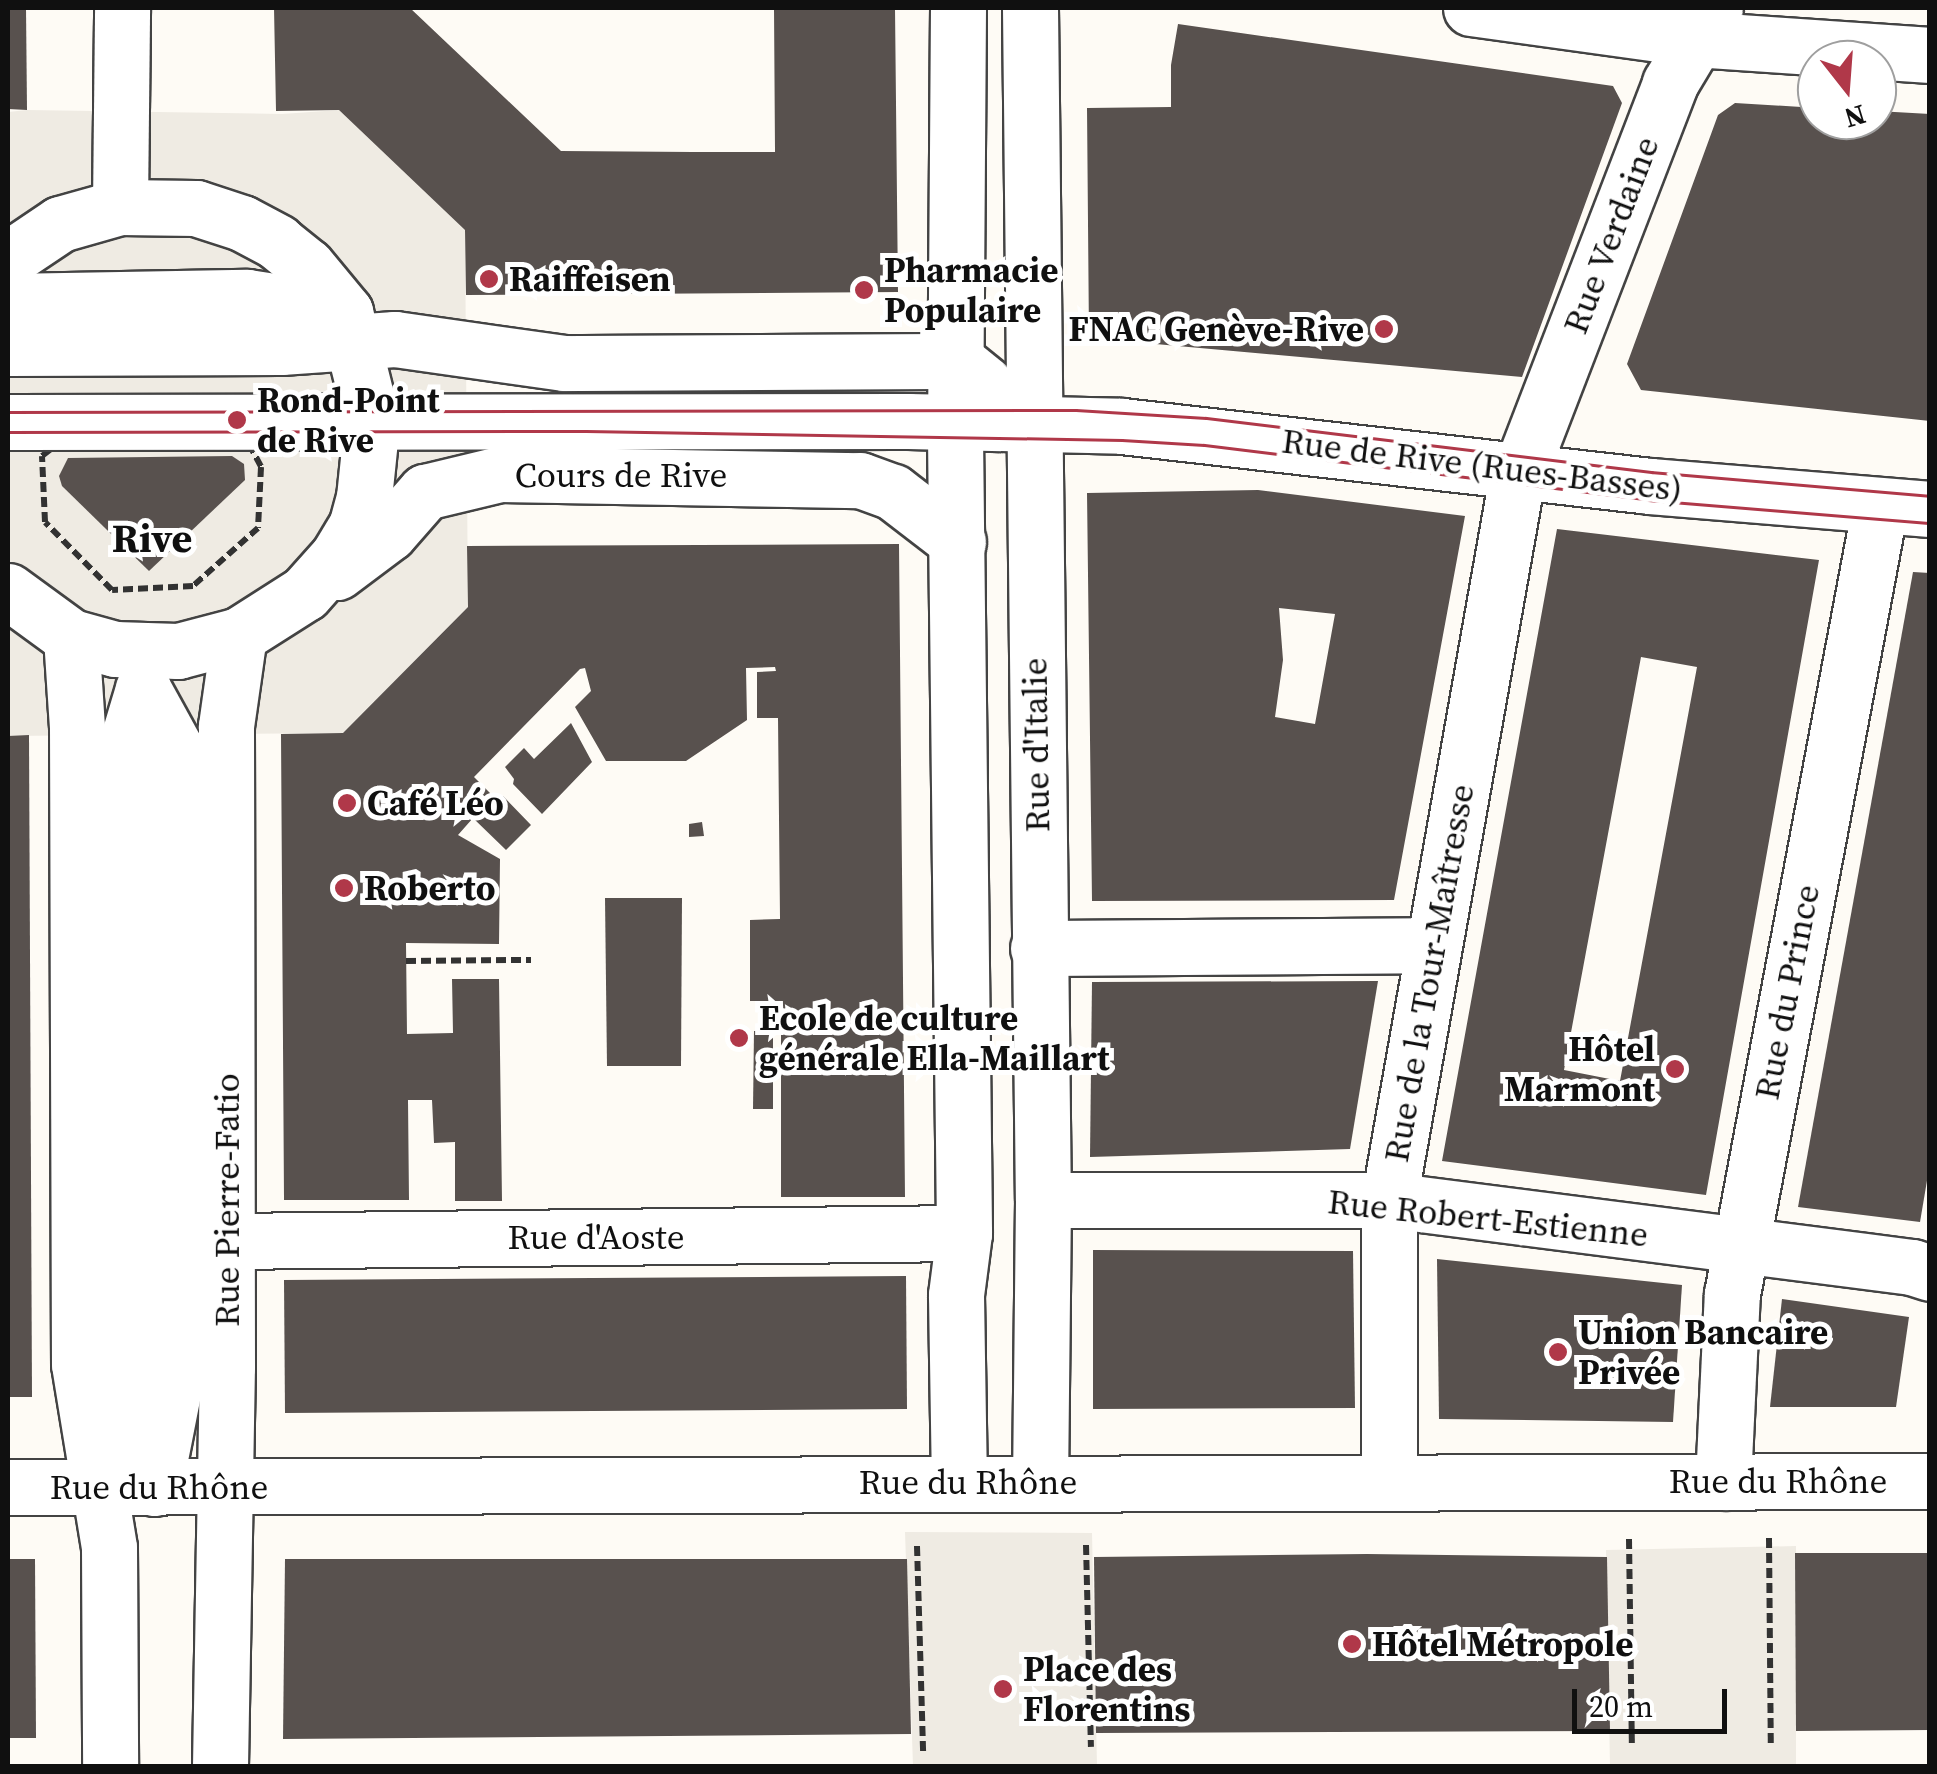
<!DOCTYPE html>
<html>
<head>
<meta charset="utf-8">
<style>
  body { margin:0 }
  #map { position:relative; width:1937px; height:1774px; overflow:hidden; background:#fefbf5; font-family:"Source Serif 4",serif }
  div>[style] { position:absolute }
  .plaza>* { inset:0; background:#efebe3 }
  .building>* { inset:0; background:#58514e }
  .path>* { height:6px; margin-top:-3px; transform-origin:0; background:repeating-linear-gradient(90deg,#323232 0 10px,transparent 0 15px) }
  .roads { filter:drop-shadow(2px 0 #434343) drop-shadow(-2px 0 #434343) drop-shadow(0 2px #434343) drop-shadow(0 -2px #434343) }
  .minor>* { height:55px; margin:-27.5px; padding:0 27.5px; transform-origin:27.5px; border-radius:27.5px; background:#fff }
  .tram>* { height:2.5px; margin:-1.25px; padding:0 1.25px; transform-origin:1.25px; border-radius:1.25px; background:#b03849 }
  .dots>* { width:28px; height:28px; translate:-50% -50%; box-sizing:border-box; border:5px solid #fff; border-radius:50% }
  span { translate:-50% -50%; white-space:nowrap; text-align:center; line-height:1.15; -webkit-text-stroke:10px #fff; paint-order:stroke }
  .street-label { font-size:35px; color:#101010 }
  .poi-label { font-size:35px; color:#101010; font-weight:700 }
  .left { translate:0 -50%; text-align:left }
  .right { translate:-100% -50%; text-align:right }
  .quarter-label { font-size:40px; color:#101010; font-weight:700 }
  .frame { position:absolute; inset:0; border:10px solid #101010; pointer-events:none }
  .north { position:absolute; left:1797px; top:40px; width:100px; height:100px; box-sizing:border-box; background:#fff; border:2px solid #9f9f9f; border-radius:50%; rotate:163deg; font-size:28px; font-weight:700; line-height:40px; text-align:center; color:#101010 }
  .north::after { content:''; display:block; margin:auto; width:35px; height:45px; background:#b03849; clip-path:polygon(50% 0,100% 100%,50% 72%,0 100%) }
  .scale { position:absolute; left:1572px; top:1689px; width:155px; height:45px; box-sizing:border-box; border:5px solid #101010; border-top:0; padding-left:12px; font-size:30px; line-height:35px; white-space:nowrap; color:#101010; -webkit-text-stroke:8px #fff; paint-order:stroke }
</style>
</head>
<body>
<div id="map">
  <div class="plaza">
    <i style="clip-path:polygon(27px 110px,282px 114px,339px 110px,465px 230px,468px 607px,343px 733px,8px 736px,8px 112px)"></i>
    <i style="clip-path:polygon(905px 1532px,1092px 1533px,1097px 1766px,913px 1766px)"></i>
    <i style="clip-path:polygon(1796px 1546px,1796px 1765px,1610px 1766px,1606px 1550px)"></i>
  </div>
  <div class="building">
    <i style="clip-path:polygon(8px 8px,26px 8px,27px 110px,8px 109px)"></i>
    <i style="clip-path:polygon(274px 8px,410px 8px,561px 151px,693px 152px,775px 152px,774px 8px,895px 8px,898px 292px,466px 295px,465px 230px,339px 110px,276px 111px)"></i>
    <i style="clip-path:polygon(1178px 24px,1613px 86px,1622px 103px,1522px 377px,1089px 338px,1087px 108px,1171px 107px,1171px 65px)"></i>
    <i style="clip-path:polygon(1735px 103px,1817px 108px,1817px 120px,1877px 120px,1877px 111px,1930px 114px,1930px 421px,1641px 390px,1627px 364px,1718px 115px)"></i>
    <i style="clip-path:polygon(232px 456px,244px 464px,245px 480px,149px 571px,62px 486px,59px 476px,68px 458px)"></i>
    <i style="clip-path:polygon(evenodd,1258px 490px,1465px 516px,1394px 900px,1092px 901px,1087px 493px,1258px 490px,1279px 608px,1335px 614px,1315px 724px,1275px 717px,1283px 660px,1279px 608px)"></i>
    <i style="clip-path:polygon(evenodd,1557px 529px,1819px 560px,1706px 1195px,1442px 1161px,1557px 529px,1641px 657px,1697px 667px,1620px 1081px,1564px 1070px,1641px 657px)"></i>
    <i style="clip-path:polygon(899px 544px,905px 1197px,781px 1197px,781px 1001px,750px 1001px,750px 920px,780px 919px,778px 718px,757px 718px,757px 672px,776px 671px,775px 667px,746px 668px,747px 720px,686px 761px,606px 761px,575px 707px,591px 691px,585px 668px,580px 669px,474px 777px,495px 798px,503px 796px,531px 825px,506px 850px,473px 818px,458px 835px,500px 859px,499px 944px,406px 943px,407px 1034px,453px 1033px,452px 979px,499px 979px,502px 1201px,455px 1201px,455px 1142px,434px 1143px,432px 1100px,408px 1100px,409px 1200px,284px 1200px,281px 734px,343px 733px,468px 607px,467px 546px)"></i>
    <i style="clip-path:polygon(1913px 572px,1930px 573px,1930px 1163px,1920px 1222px,1798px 1207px)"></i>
    <i style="clip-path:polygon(571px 723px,592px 762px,542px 814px,513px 784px,514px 779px,505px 767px,524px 748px,534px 759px)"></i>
    <i style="clip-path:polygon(29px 735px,32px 1397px,8px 1397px,8px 736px)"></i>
    <i style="clip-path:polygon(702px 822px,704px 836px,689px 837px,689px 824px)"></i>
    <i style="clip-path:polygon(605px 898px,682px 898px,681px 1066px,607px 1066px)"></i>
    <i style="clip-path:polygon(1378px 981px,1350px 1149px,1090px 1157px,1092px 982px)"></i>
    <i style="clip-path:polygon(754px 1031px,773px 1032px,773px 1109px,753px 1109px)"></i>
    <i style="clip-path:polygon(1093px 1250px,1353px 1251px,1355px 1408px,1093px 1409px)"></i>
    <i style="clip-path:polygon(1437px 1259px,1682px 1285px,1673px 1422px,1439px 1419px)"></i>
    <i style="clip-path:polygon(906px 1276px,907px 1409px,285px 1413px,284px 1280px)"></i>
    <i style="clip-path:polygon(1782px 1299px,1909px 1317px,1896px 1407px,1770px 1407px)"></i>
    <i style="clip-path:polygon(1795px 1553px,1930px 1553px,1930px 1730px,1796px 1731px)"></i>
    <i style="clip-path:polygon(1367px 1554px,1607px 1557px,1610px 1731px,1096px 1733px,1094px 1557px)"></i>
    <i style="clip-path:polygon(8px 1559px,35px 1559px,36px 1738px,8px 1738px)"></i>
    <i style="clip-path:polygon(285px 1559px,907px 1559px,911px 1734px,283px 1739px)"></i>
  </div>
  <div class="path">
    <i style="left:249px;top:444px;width:26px;rotate:62deg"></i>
    <i style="left:261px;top:467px;width:61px;rotate:92.8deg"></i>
    <i style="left:258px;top:528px;width:87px;rotate:138.3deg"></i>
    <i style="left:193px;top:586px;width:81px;rotate:177.2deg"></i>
    <i style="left:112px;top:590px;width:95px;rotate:-134.6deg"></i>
    <i style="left:45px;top:522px;width:66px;rotate:-92.6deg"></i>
    <i style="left:42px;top:456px;width:16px;rotate:-38deg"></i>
    <i style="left:55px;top:446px;width:194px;rotate:-0.6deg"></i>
    <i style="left:406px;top:961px;width:125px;rotate:-0.5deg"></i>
    <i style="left:1769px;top:1538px;width:209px;rotate:89.5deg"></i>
    <i style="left:1629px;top:1539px;width:204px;rotate:89.2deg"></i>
    <i style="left:1086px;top:1545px;width:202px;rotate:88.6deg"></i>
    <i style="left:917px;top:1546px;width:208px;rotate:88.3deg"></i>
  </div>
  <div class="roads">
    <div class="minor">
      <i style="left:958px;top:8px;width:427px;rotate:90.4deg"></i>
      <i style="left:955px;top:435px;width:798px;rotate:89.35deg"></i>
      <i style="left:964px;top:1233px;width:63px;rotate:97.4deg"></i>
      <i style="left:956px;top:1295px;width:186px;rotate:89.1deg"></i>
      <i style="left:1030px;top:8px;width:1192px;rotate:89.38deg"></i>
      <i style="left:1043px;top:1200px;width:282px;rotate:90.6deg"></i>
      <i style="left:1471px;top:8px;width:226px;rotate:7.9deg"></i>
      <i style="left:1695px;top:39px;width:236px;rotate:3.9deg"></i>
      <i style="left:120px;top:207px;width:199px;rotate:-89.4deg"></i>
      <i style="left:8px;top:259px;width:63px;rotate:-33.9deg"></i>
      <i style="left:60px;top:224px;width:62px;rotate:-15.8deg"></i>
      <i style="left:120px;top:207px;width:76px;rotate:0.8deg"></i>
      <i style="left:196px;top:208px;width:48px;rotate:18.1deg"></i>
      <i style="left:242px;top:223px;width:40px;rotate:28deg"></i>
      <i style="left:277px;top:242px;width:38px;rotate:39deg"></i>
      <i style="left:307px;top:266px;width:60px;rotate:50.4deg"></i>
      <i style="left:345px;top:312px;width:111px;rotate:76deg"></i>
      <i style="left:372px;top:420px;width:77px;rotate:95.9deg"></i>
      <i style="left:364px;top:497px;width:30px;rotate:105deg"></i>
      <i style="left:356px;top:526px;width:35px;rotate:121deg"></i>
      <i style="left:338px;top:556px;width:50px;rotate:131.7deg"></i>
      <i style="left:305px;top:593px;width:78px;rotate:147.5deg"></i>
      <i style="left:239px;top:635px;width:63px;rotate:165.3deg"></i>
      <i style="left:178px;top:651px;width:63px;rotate:-178.2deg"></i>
      <i style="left:115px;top:649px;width:46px;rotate:-164.7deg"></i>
      <i style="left:71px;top:637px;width:78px;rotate:-143.9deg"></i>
      <i style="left:8px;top:301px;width:239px;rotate:-1deg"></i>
      <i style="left:247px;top:297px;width:99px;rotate:8.7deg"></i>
      <i style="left:8px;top:348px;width:273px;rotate:-0.2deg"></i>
      <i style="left:281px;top:347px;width:114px;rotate:-4deg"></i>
      <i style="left:395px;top:339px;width:171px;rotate:8.1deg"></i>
      <i style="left:564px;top:363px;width:393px;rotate:-0.3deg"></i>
      <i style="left:957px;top:361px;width:36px;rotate:39deg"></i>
      <i style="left:8px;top:422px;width:900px;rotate:-0.06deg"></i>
      <i style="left:908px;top:421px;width:214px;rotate:1.3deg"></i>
      <i style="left:1122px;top:426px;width:531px;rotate:6.48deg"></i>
      <i style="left:1650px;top:486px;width:281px;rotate:4.7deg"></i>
      <i style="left:337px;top:572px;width:65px;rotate:-36.9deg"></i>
      <i style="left:389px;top:533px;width:55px;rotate:-48.7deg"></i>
      <i style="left:425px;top:492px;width:77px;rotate:-13.5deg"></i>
      <i style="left:500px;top:474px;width:360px;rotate:1deg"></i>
      <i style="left:860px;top:480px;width:35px;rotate:20deg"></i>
      <i style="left:893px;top:492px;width:82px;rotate:37.6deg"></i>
      <i style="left:71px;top:637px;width:90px;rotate:86.2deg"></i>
      <i style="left:77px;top:727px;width:637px;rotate:89.82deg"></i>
      <i style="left:79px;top:1364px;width:186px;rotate:80.7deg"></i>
      <i style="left:109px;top:1548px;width:218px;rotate:89.7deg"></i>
      <i style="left:143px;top:689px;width:68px;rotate:61.2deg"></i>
      <i style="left:176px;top:749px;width:357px;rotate:89.2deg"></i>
      <i style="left:181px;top:1106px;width:231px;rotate:89.3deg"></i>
      <i style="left:184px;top:1337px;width:154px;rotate:101.2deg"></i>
      <i style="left:1038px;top:948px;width:395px;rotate:-0.4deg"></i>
      <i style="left:1043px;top:1200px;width:346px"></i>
      <i style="left:1389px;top:1200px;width:527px;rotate:7.3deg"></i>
      <i style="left:1912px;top:1267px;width:19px;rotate:18deg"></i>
      <i style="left:227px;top:1241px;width:737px;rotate:-0.62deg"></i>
      <i style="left:107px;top:1465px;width:102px;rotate:-76.4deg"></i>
      <i style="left:131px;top:1366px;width:28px;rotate:-86deg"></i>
      <i style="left:133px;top:1338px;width:589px;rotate:-90.78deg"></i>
      <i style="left:125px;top:749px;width:63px;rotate:-73.3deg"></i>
      <i style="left:1389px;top:1482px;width:282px;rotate:-90deg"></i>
      <i style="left:1389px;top:1200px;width:728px;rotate:-79.96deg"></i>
      <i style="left:1516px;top:483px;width:429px;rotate:-68.9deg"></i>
      <i style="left:1670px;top:83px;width:87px;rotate:-59deg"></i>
      <i style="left:1723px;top:1482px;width:188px;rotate:-87.3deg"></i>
      <i style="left:1732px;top:1294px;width:802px;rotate:-79.36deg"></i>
      <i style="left:8px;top:1487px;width:1922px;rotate:-0.18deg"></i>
      <i style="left:220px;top:1766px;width:399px;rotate:-89deg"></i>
      <i style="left:227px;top:1367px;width:641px;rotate:-90.09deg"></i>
      <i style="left:226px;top:726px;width:92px;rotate:-81.9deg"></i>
    </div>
  </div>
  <div class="tram">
    <i style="left:8px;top:412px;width:1068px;rotate:-0.11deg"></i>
    <i style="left:1076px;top:410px;width:130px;rotate:3.5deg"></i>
    <i style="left:1206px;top:418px;width:449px;rotate:6.9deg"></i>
    <i style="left:1652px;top:472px;width:279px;rotate:4.9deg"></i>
    <i style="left:8px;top:432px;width:578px;rotate:-0.1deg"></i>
    <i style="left:586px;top:431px;width:536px;rotate:0.96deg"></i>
    <i style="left:1122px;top:440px;width:82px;rotate:3.5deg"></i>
    <i style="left:1204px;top:445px;width:448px;rotate:7deg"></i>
    <i style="left:1649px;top:500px;width:282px;rotate:4.7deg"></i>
  </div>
  <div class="dots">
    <i style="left:489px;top:279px;background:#b03849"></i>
    <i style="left:864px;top:290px;background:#b03849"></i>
    <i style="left:1384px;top:329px;background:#b03849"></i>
    <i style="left:237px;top:420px;background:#b03849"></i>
    <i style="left:347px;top:803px;background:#b03849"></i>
    <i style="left:344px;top:888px;background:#b03849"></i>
    <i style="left:739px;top:1038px;background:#b03849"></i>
    <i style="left:1675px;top:1069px;background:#b03849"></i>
    <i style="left:1558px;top:1352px;background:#b03849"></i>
    <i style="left:1352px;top:1644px;background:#b03849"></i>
    <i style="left:1003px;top:1689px;background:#b03849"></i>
  </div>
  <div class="street-label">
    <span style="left:1611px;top:235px;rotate:-69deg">Rue Verdaine</span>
    <span style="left:1482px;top:465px;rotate:7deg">Rue de Rive (Rues-Basses)</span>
    <span style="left:621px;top:475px">Cours de Rive</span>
    <span style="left:1036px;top:745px;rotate:-91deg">Rue d'Italie</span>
    <span style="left:1429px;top:973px;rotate:-80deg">Rue de la Tour-Maîtresse</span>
    <span style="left:1787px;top:992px;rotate:-79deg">Rue du Prince</span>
    <span style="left:227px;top:1200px;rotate:-90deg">Rue Pierre-Fatio</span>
    <span style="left:1488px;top:1218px;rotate:6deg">Rue Robert-Estienne</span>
    <span style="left:596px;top:1237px">Rue d'Aoste</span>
    <span style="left:1778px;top:1481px">Rue du Rhône</span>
    <span style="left:968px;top:1482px">Rue du Rhône</span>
    <span style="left:159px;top:1487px">Rue du Rhône</span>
  </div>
  <div class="poi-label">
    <span class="left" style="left:884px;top:290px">Pharmacie<br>Populaire</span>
    <span class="left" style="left:509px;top:279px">Raiffeisen</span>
    <span class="right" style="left:1364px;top:329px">FNAC Genève-Rive</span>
    <span class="left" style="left:257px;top:420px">Rond-Point<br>de Rive</span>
    <span class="left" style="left:367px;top:803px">Café Léo</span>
    <span class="left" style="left:364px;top:888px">Roberto</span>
    <span class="left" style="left:759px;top:1038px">Ecole de culture<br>générale Ella-Maillart</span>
    <span class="right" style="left:1655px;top:1069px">Hôtel<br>Marmont</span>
    <span class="left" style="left:1578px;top:1352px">Union Bancaire<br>Privée</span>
    <span class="left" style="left:1372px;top:1644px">Hôtel Métropole</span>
    <span class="left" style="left:1023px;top:1689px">Place des<br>Florentins</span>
  </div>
  <div class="quarter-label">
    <span style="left:152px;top:538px">Rive</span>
  </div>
  <div class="frame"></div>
  <div class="north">N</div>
  <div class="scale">20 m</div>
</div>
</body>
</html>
